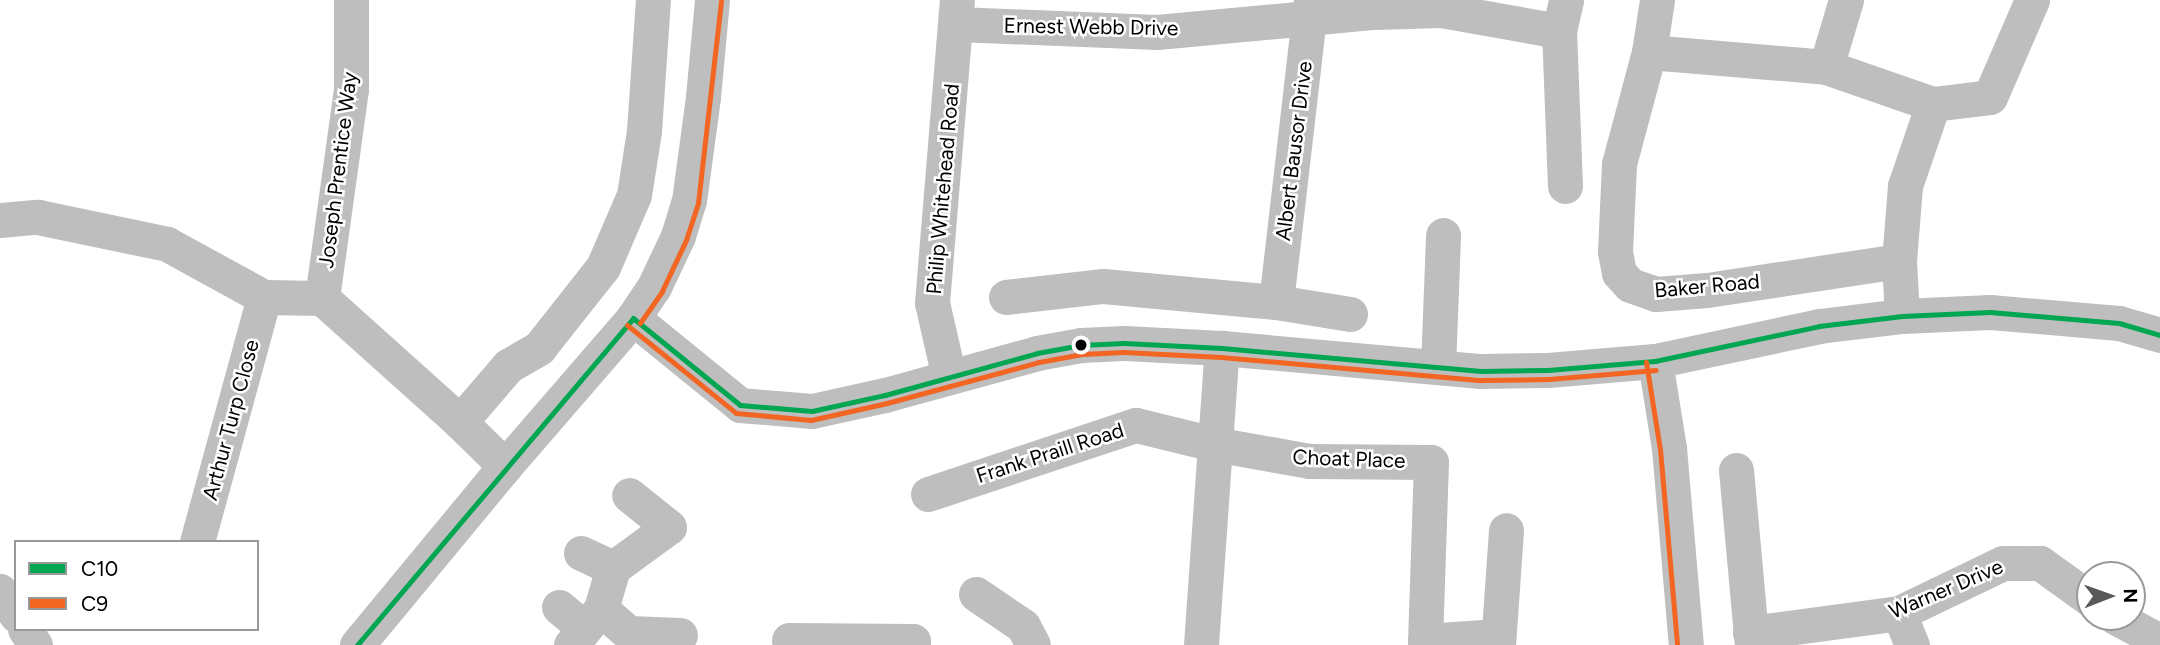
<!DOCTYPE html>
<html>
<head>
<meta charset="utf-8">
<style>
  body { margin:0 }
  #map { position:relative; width:2160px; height:645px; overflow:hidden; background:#fff; font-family:Figtree,sans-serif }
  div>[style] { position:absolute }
  .minor>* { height:35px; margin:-17.5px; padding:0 17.5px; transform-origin:17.5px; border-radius:17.5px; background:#bebebe }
  .bus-1>* { height:5px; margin:-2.5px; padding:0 2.5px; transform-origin:2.5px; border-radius:2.5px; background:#00a651 }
  .bus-2>* { height:5px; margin:-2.5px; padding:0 2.5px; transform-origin:2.5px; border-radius:2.5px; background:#f26522 }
  .dots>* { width:19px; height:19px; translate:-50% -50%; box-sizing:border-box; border:4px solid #fff; border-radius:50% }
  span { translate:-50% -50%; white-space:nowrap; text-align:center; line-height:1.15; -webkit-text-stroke:5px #fff; paint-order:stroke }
  .street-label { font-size:21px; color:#000 }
  .legend { position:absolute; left:14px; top:540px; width:245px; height:91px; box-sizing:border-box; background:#fff; border:2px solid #999; margin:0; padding:9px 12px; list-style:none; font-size:21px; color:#000 }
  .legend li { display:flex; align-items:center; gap:14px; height:35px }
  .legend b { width:35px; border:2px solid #999 }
  .north { position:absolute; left:2076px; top:561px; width:70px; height:70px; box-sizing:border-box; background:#fff; border:2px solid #999; border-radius:50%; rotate:89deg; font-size:19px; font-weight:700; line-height:28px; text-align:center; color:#000 }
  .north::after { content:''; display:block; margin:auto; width:24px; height:32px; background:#595959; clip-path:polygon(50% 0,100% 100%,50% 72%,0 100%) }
</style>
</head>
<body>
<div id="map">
  <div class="minor">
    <i style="left:1657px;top:0;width:53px;rotate:98.7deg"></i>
    <i style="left:1649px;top:52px;width:116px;rotate:105deg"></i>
    <i style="left:1619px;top:164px;width:88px;rotate:92.6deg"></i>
    <i style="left:1615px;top:252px;width:21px;rotate:79deg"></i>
    <i style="left:1619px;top:273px;width:16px;rotate:47deg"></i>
    <i style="left:1630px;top:285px;width:28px;rotate:19deg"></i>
    <i style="left:1656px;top:294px;width:51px;rotate:-4.5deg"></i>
    <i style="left:1707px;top:290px;width:194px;rotate:-8.6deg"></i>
    <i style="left:957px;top:24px;width:200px;rotate:2.3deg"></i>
    <i style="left:1157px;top:32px;width:218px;rotate:-5.3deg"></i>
    <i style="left:1374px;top:12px;width:67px;rotate:-1.7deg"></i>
    <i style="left:1441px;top:10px;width:120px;rotate:10.1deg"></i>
    <i style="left:1649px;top:52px;width:178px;rotate:4.8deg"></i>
    <i style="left:1826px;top:67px;width:113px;rotate:19.1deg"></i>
    <i style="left:1933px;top:104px;width:87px;rotate:108.9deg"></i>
    <i style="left:1905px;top:186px;width:75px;rotate:94.6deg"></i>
    <i style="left:1899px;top:261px;width:55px;rotate:86.9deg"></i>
    <i style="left:1826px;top:67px;width:70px;rotate:-73.4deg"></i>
    <i style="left:1933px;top:104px;width:57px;rotate:-7deg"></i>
    <i style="left:1990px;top:97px;width:106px;rotate:-66.6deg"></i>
    <i style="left:1565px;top:186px;width:155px;rotate:-92.2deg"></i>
    <i style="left:1559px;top:31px;width:32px;rotate:-77deg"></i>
    <i style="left:0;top:220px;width:38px;rotate:-5deg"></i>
    <i style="left:38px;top:217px;width:132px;rotate:11.8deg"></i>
    <i style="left:167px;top:244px;width:111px;rotate:28.7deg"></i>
    <i style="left:264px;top:297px;width:58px;rotate:1deg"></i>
    <i style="left:322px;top:298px;width:186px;rotate:41.9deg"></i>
    <i style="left:460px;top:422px;width:63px;rotate:44.4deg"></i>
    <i style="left:1006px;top:297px;width:98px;rotate:-6.5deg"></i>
    <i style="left:1103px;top:286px;width:174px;rotate:5.3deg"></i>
    <i style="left:1276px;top:302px;width:75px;rotate:9.2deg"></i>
    <i style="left:322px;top:298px;width:211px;rotate:-82.1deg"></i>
    <i style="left:351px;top:89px;width:89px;rotate:-90deg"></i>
    <i style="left:1276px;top:302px;width:304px;rotate:-83.4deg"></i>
    <i style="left:633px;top:318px;width:138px;rotate:39.1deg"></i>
    <i style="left:740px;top:405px;width:72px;rotate:4.8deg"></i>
    <i style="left:812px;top:411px;width:75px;rotate:-12.4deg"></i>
    <i style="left:885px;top:395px;width:158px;rotate:-15.4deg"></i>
    <i style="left:1037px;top:353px;width:45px;rotate:-10.3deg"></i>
    <i style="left:1081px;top:345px;width:43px;rotate:-2.7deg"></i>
    <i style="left:1124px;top:343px;width:98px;rotate:2.9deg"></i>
    <i style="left:1222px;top:348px;width:260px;rotate:5.1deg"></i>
    <i style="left:1481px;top:371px;width:67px;rotate:-0.9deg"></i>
    <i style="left:1548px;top:370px;width:107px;rotate:-4.8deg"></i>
    <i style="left:1655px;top:361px;width:168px;rotate:-12deg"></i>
    <i style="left:1819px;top:326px;width:84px;rotate:-6.9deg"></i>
    <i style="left:1902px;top:316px;width:88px;rotate:-2.6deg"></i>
    <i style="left:1990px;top:312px;width:129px;rotate:4.9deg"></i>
    <i style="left:2119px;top:323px;width:43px;rotate:16.3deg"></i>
    <i style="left:1655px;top:361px;width:88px;rotate:80.9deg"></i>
    <i style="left:1669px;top:448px;width:198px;rotate:85.1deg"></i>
    <i style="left:1438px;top:367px;width:132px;rotate:-87.8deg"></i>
    <i style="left:949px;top:377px;width:76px;rotate:-102.9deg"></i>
    <i style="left:932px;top:303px;width:304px;rotate:-85.3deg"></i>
    <i style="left:460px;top:422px;width:74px;rotate:-49.4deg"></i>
    <i style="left:508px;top:366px;width:36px;rotate:-30deg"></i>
    <i style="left:539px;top:348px;width:103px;rotate:-51.7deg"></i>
    <i style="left:603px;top:267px;width:78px;rotate:-66.7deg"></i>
    <i style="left:634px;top:195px;width:65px;rotate:-81.1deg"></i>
    <i style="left:644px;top:131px;width:131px;rotate:-86.1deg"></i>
    <i style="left:1736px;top:470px;width:176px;rotate:84.8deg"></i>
    <i style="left:928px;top:494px;width:219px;rotate:-18.4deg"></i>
    <i style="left:1136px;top:425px;width:80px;rotate:13.7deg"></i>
    <i style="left:1214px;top:444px;width:97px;rotate:10.1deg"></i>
    <i style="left:1309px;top:461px;width:122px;rotate:0.5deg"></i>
    <i style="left:1431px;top:462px;width:183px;rotate:91.9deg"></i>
    <i style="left:197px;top:542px;width:254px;rotate:-74.7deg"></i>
    <i style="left:581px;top:553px;width:35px;rotate:25deg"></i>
    <i style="left:0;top:591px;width:29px;rotate:56deg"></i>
    <i style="left:976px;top:594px;width:57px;rotate:34.2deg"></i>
    <i style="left:1023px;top:626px;width:21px;rotate:62deg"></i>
    <i style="left:559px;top:607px;width:33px;rotate:40deg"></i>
    <i style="left:601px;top:609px;width:37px;rotate:41deg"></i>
    <i style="left:629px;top:633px;width:51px;rotate:2.2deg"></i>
    <i style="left:1899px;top:613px;width:35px;rotate:68deg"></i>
    <i style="left:2115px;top:617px;width:51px;rotate:28.1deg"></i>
    <i style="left:25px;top:629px;width:19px;rotate:58deg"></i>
    <i style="left:1750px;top:633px;width:150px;rotate:-7.6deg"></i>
    <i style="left:1899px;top:613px;width:115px;rotate:-25.7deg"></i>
    <i style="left:2003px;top:563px;width:37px"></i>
    <i style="left:2040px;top:563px;width:62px;rotate:35.8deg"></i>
    <i style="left:789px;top:640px;width:124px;rotate:0.5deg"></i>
    <i style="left:913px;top:641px;width:4px;rotate:104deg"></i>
    <i style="left:1425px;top:641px;width:73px;rotate:-3.9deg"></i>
    <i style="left:357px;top:645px;width:232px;rotate:-50.4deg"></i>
    <i style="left:505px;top:466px;width:196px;rotate:-49.1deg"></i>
    <i style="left:633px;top:318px;width:37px;rotate:-56deg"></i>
    <i style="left:654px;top:287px;width:56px;rotate:-64.8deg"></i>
    <i style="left:678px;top:236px;width:37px;rotate:-73deg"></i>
    <i style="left:689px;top:201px;width:105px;rotate:-82.3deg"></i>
    <i style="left:703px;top:97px;width:97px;rotate:-84.7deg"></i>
    <i style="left:571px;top:645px;width:47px;rotate:-50.2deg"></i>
    <i style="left:601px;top:609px;width:43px;rotate:-73.7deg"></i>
    <i style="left:613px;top:568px;width:69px;rotate:-36.2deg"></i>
    <i style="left:669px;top:527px;width:51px;rotate:-141.3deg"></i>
    <i style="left:1201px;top:645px;width:298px;rotate:-86deg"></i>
    <i style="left:1498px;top:645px;width:115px;rotate:-86deg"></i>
  </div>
  <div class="bus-1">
    <i style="left:633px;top:318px;width:138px;rotate:39.1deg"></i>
    <i style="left:740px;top:405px;width:72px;rotate:4.8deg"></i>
    <i style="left:812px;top:411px;width:75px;rotate:-12.4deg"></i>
    <i style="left:885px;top:395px;width:158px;rotate:-15.4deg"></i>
    <i style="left:1037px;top:353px;width:45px;rotate:-10.3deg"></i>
    <i style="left:1081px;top:345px;width:43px;rotate:-2.7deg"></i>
    <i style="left:1124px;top:343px;width:98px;rotate:2.9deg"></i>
    <i style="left:1222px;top:348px;width:260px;rotate:5.1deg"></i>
    <i style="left:1481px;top:371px;width:67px;rotate:-0.9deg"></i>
    <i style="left:1548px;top:370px;width:107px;rotate:-4.8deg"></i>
    <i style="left:1655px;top:361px;width:168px;rotate:-12deg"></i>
    <i style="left:1819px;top:326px;width:84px;rotate:-6.9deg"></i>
    <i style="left:1902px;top:316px;width:88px;rotate:-2.6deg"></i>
    <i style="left:1990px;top:312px;width:129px;rotate:4.9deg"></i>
    <i style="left:2119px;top:323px;width:43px;rotate:16.3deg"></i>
    <i style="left:357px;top:645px;width:428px;rotate:-49.8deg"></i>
  </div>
  <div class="bus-2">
    <i style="left:640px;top:323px;width:39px;rotate:-55deg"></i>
    <i style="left:662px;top:291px;width:56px;rotate:-64.8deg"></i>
    <i style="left:686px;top:240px;width:39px;rotate:-72deg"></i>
    <i style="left:698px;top:203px;width:203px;rotate:-83.5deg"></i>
    <i style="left:627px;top:325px;width:140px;rotate:38.9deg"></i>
    <i style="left:736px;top:413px;width:75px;rotate:5.3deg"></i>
    <i style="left:811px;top:420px;width:78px;rotate:-12.6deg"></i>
    <i style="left:887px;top:403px;width:157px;rotate:-15.1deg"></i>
    <i style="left:1039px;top:362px;width:44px;rotate:-10.5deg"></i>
    <i style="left:1082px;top:354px;width:42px;rotate:-2.7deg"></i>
    <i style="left:1124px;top:352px;width:97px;rotate:3deg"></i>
    <i style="left:1221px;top:357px;width:261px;rotate:5.1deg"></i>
    <i style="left:1481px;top:380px;width:68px;rotate:-0.8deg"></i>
    <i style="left:1549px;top:379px;width:107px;rotate:-4.8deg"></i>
    <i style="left:1646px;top:362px;width:88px;rotate:80.9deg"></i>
    <i style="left:1660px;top:449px;width:197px;rotate:85deg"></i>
  </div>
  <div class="dots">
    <i style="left:1081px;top:345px;background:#000"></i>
  </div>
  <div class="street-label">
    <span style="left:1091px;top:27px;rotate:1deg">Ernest Webb Drive</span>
    <span style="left:1294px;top:151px;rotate:-83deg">Albert Bausor Drive</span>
    <span style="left:338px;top:170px;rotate:-83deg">Joseph Prentice Way</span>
    <span style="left:943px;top:189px;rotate:-85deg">Philip Whitehead Road</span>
    <span style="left:1707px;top:286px;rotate:-5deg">Baker Road</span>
    <span style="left:231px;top:420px;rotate:-75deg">Arthur Turp Close</span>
    <span style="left:1050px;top:453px;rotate:-18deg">Frank Praill Road</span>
    <span style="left:1349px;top:459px;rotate:2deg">Choat Place</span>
    <span style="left:1946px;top:589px;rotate:-23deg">Warner Drive</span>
  </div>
  <ul class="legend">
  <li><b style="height:9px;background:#00a651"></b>C10</li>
  <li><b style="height:9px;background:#f26522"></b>C9</li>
  </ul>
  <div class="north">N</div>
</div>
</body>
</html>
